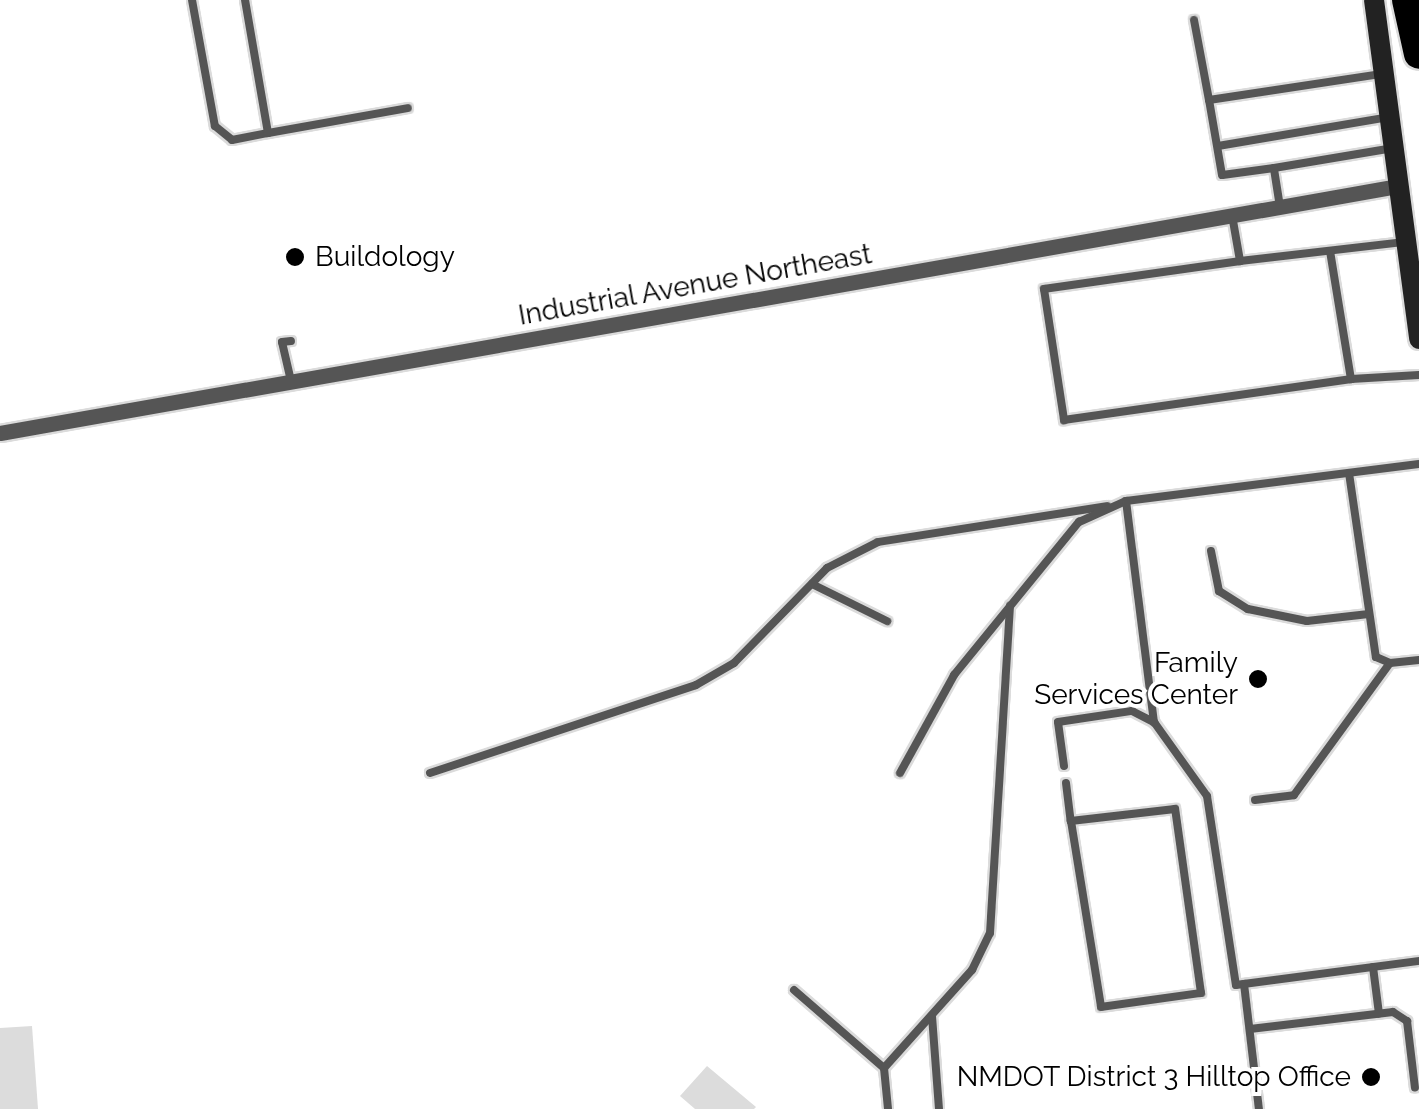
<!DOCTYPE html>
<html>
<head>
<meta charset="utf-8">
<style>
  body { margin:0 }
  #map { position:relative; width:1419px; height:1109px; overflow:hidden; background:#fff; font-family:Raleway,sans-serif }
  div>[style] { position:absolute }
  .green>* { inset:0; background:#dcdcdc }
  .roads { filter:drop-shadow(2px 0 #dbdbdb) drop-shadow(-2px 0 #dbdbdb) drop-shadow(0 2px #dbdbdb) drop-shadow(0 -2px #dbdbdb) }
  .service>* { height:8px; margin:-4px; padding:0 4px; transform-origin:4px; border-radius:4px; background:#555 }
  .minor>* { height:15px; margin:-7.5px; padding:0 7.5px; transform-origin:7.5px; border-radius:7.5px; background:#555 }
  .secondary>* { height:20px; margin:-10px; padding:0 10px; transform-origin:10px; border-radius:10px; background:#222 }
  .motorway>* { height:30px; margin:-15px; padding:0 15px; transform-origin:15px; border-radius:15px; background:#000 }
  .dots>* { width:28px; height:28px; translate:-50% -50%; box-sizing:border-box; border:5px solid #fff; border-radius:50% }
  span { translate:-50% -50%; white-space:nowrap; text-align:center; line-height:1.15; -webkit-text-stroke:8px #fff; paint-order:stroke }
  .poi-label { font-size:28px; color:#000 }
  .left { translate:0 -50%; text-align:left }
  .right { translate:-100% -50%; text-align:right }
  .street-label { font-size:28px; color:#000 }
</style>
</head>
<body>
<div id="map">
  <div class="green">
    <i style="clip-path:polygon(32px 1026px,38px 1109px,0 1109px,0 1028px)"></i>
    <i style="clip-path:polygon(707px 1066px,756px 1107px,754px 1109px,695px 1109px,680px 1096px)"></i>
  </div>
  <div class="roads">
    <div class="service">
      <i style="left:192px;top:0;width:128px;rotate:79.7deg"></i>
      <i style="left:215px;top:126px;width:22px;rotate:39deg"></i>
      <i style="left:232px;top:140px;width:37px;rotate:-11deg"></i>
      <i style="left:268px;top:133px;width:135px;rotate:-99.8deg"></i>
      <i style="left:1194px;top:20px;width:81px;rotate:79.4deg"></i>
      <i style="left:268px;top:133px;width:142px;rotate:-10.1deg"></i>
      <i style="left:1218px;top:146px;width:173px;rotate:-9.6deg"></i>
      <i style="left:1274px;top:168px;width:121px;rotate:-9.5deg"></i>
      <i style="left:1280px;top:207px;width:39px;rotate:-99deg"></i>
      <i style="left:1274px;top:168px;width:52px;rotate:172.3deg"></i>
      <i style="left:1222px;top:175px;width:76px;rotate:-99.8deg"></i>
      <i style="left:1209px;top:100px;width:173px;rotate:-8.6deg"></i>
      <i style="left:1232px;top:215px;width:47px;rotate:80.1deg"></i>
      <i style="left:1240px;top:261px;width:164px;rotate:-6.6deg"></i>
      <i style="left:1330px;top:251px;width:130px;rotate:80.7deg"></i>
      <i style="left:1351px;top:379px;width:68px;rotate:-3.4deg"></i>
      <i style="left:1240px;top:261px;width:198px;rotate:171.9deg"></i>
      <i style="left:1044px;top:289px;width:133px;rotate:81.3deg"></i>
      <i style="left:1064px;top:420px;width:290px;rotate:-8.1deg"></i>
      <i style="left:291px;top:381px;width:40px;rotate:-103deg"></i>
      <i style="left:282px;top:342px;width:9px;rotate:-6deg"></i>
      <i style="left:1349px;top:473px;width:186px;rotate:81.7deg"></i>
      <i style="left:1376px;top:657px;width:15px;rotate:23deg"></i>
      <i style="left:1126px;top:501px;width:223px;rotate:82.8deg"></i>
      <i style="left:1154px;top:722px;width:91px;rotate:54.4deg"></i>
      <i style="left:1207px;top:796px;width:191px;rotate:81.3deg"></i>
      <i style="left:1236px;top:985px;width:185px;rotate:-7.5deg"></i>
      <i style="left:1211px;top:551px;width:41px;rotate:78.7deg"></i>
      <i style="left:1219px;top:591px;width:34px;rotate:32deg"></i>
      <i style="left:1248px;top:609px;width:60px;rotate:11.5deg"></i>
      <i style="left:1307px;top:621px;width:62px;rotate:-6.4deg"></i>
      <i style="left:812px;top:584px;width:84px;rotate:26.3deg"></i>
      <i style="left:1064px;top:766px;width:44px;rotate:-97.8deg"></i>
      <i style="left:1058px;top:722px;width:75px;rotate:-8.5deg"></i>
      <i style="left:1132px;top:711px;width:25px;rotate:27deg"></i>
      <i style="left:430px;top:773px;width:280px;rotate:-18.3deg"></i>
      <i style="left:696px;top:685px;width:44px;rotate:-30.1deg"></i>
      <i style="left:734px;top:663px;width:133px;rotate:-45.6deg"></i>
      <i style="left:827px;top:568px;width:57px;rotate:-27deg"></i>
      <i style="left:878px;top:542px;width:232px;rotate:-8.9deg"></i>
      <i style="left:900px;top:773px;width:112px;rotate:-61.1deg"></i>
      <i style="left:954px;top:675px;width:198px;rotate:-50.8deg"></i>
      <i style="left:1079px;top:522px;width:51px;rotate:-24.1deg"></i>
      <i style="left:1126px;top:501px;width:295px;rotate:-7.2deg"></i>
      <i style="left:1066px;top:783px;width:38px;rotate:83deg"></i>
      <i style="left:1071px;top:821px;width:188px;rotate:80.8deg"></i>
      <i style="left:1101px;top:1007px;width:101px;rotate:-8deg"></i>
      <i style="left:1201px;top:993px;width:186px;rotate:-98deg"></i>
      <i style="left:1175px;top:809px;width:105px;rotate:173.4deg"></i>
      <i style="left:1255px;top:800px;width:39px;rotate:-7deg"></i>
      <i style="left:1294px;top:795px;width:163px;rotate:-54deg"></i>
      <i style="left:1390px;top:663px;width:29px;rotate:-6deg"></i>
      <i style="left:1373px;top:967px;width:47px;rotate:82.7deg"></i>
      <i style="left:1244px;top:984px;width:126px;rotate:83.2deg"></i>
      <i style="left:794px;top:990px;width:119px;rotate:40.9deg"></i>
      <i style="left:884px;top:1068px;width:41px;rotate:84.4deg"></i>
      <i style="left:932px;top:1016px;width:93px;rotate:85.7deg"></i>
      <i style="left:1250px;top:1029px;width:144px;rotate:-6.8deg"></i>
      <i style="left:1393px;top:1012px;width:17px;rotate:33deg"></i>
      <i style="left:1407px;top:1021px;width:67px;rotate:83.2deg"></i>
      <i style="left:884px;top:1068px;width:132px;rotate:-48.1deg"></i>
      <i style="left:972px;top:970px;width:41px;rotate:-64.1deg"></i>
      <i style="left:990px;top:933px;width:328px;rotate:-86.5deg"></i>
    </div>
    <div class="minor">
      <i style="left:0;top:433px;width:1420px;rotate:-10.02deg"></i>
    </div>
    <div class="secondary">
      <i style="left:1374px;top:0;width:342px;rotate:82.4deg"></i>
    </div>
    <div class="motorway">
      <i style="left:1407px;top:0;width:55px;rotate:77.5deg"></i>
    </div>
  </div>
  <div class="dots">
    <i style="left:295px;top:257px;background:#000"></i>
    <i style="left:1258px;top:679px;background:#000"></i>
    <i style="left:1371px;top:1077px;background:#000"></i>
  </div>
  <div class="poi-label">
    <span class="left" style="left:315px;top:257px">Buildology</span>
    <span class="right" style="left:1238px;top:679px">Family<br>Services Center</span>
    <span class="right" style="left:1351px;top:1077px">NMDOT District 3 Hilltop Office</span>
  </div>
  <div class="street-label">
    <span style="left:695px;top:285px;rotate:-10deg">Industrial Avenue Northeast</span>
  </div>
</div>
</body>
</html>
